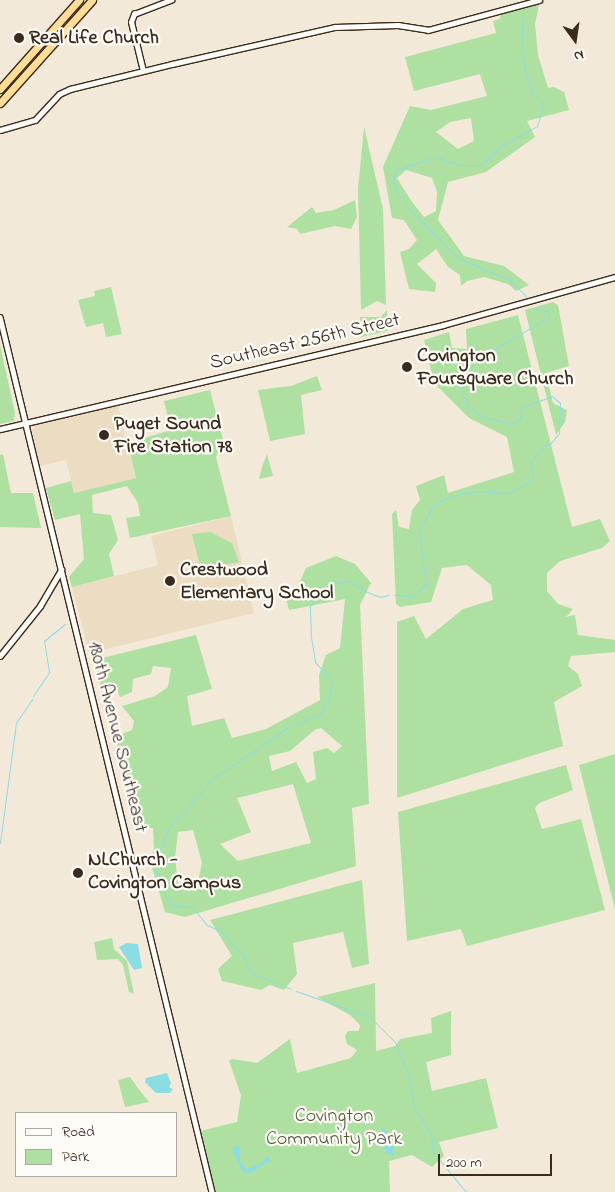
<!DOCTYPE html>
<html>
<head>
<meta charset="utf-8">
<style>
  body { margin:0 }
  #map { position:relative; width:615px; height:1192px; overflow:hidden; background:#f3e9d8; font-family:"Indie Flower",sans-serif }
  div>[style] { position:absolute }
  .built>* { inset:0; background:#ecdcc2 }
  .green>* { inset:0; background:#aee0a1 }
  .water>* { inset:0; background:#8bdde4 }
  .stream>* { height:1px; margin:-0.5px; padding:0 0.5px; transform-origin:0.5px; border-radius:0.5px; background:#8bdde4 }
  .roads { filter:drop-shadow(1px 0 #3b2a1e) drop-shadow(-1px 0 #3b2a1e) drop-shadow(0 1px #3b2a1e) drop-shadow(0 -1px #3b2a1e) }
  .tertiary>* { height:4.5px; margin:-2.25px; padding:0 2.25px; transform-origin:2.25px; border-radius:2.25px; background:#fdfcf7 }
  .secondary>* { height:5px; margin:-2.5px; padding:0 2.5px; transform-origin:2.5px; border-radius:2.5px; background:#fdfcf7 }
  .motorway>* { height:7px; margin:-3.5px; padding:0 3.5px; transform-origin:3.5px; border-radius:3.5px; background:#fedd96 }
  .dots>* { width:14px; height:14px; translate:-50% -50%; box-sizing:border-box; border:2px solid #fdfcf7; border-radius:50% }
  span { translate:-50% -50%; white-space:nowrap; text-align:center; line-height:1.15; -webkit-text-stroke:4.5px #fdfcf7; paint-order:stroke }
  .poi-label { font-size:20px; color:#3b2a1e; font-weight:700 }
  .left { translate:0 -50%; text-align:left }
  .street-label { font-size:20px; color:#3b2a1e }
  .park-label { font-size:20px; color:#58583f }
  .legend { position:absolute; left:15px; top:1112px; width:162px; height:65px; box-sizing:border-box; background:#fdfcf7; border:1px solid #afa8a0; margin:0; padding:6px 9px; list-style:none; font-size:15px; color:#3b2a1e }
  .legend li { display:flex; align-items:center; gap:10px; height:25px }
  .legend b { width:25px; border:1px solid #afa8a0 }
  .north { position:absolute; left:550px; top:15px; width:50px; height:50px; -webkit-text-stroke:4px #fdfcf7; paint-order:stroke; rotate:166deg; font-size:14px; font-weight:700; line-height:20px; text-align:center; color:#3b2a1e }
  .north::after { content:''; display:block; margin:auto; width:18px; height:22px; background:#3b2a1e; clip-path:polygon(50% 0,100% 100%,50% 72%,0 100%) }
  .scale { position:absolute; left:438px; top:1154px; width:114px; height:22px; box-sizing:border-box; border:2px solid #3b2a1e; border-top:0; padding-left:6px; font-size:15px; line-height:18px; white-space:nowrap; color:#3b2a1e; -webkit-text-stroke:4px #fdfcf7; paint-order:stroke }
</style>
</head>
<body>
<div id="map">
  <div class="built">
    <i style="clip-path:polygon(118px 405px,136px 478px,74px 493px,66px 460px,40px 466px,32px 431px,35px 426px)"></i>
    <i style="clip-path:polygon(231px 516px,254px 613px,89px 653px,72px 587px,158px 565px,151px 536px)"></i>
  </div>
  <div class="green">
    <i style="clip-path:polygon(evenodd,539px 4px,535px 24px,538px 55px,548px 88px,554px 87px,564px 92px,569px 110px,527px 121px,535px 137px,486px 172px,448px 182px,438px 220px,464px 256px,504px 266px,529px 285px,516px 291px,508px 284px,484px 277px,467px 281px,461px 286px,460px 275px,448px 267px,436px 249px,417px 264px,436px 283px,435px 292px,409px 289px,400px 252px,409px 249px,417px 240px,404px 220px,392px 218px,383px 167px,410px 106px,431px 110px,487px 96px,480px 74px,414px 91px,405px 57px,496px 33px,493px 21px,500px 19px,501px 14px,539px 4px,471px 118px,474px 141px,458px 149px,436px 132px,450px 122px,471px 118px,539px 4px,406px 170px,432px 178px,437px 192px,436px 211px,424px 217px,412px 202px,397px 178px,406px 170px)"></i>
    <i style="clip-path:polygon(364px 127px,383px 209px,386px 305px,377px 301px,361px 310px,358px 189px)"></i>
    <i style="clip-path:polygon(355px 200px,357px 217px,351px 229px,335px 226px,300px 234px,297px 229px,287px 227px,312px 207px,316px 213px,334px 210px)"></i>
    <i style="clip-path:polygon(111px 287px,122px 334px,106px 337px,103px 323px,86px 327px,78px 300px,95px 296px,94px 291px)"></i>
    <i style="clip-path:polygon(553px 302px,558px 305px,569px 366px,546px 373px,553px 403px,567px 410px,565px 422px,556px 435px,525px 310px)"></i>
    <i style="clip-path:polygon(387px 310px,387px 331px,361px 337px,360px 317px,381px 317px)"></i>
    <i style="clip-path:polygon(518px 315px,572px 527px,600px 519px,610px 541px,602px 548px,560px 561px,547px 573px,547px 591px,558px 604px,573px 609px,566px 617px,575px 615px,578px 635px,615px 640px,615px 652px,571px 656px,568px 666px,578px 674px,582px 686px,554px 702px,563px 746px,397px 798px,397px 622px,414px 616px,426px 639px,463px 609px,493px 600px,491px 585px,467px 565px,442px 568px,431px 602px,400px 607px,396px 604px,392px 514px,396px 510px,399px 527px,409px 529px,412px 510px,420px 500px,416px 486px,444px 475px,448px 493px,514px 472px,507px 437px,469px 418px,434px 383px,424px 340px,449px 332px,452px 348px,467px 349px,466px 329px)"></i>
    <i style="clip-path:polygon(0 345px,15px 413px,14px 421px,0 424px)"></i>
    <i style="clip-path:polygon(317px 376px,322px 390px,301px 395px,305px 434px,270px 441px,258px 390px,291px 386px)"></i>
    <i style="clip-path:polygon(210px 390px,223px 440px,216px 457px,231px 516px,130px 538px,126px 518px,140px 516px,138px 503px,127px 486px,92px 495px,93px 513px,111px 515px,118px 540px,109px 554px,114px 576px,72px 587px,69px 577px,84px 559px,80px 514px,55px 520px,46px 488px,71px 481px,74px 493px,136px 478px,128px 443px,171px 430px,164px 401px)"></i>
    <i style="clip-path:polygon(3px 454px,11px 493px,33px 493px,41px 528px,0 527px,0 455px)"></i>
    <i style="clip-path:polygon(267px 454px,273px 476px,259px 479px,262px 467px)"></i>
    <i style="clip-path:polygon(210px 532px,232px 543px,239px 562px,201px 570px,192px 534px)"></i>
    <i style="clip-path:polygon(evenodd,336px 556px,355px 564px,371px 583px,360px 605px,369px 804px,352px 808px,356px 866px,185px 917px,165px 912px,149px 857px,154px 851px,153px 828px,139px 828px,115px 737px,132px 730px,134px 721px,122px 706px,155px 696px,168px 687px,171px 668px,153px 666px,151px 674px,133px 679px,132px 692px,120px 697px,116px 687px,102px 690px,94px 660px,196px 635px,212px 689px,187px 696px,192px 726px,224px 718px,232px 738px,266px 729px,320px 700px,319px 675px,326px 655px,340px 648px,345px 599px,289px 610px,286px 599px,295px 593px,306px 568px,336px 556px,321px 728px,342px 746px,334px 753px,327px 748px,313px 752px,316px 779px,307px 783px,296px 762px,272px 771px,269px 756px,290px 751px,316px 729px,321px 728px,336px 556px,293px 784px,311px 843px,238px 861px,220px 844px,251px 832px,237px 798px,293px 784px,336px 556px,193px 830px,202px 863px,198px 881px,178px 884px,175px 858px,178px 832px,193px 830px)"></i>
    <i style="clip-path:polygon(615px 754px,615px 909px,579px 765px)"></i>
    <i style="clip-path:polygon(566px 765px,573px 790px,539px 803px,535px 808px,542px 829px,581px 819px,605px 910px,467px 946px,461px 929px,407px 941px,398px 812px)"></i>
    <i style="clip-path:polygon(362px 880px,369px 964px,352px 968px,343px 932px,293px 943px,297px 974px,284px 990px,270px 985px,261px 990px,222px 981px,218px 969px,232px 956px,210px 920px)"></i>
    <i style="clip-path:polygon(112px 938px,114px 949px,127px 961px,134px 994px,129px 992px,123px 965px,118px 959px,97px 960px,94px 942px)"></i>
    <i style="clip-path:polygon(375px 983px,376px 1051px,395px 1046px,400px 1039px,432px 1033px,431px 1018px,451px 1011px,451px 1055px,426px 1062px,432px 1091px,486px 1078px,498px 1128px,439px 1142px,444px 1156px,432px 1167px,412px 1155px,389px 1161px,390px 1192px,215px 1192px,200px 1131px,237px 1122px,241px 1095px,229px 1061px,232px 1059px,257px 1063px,290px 1039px,297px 1073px,351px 1058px,357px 1050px,347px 1044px,345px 1036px,348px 1031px,359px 1031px,360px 1025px,350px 1015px,317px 997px)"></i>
    <i style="clip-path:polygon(130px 1077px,137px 1087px,149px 1102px,125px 1107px,118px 1080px)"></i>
  </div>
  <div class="water">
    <i style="clip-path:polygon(127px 943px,138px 944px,142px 968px,134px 970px,119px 947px)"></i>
    <i style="clip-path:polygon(167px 1073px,171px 1083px,169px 1087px,173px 1089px,170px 1093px,156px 1093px,145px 1082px,146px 1078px)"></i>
    <i style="clip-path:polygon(381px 1128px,384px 1128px,394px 1148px,393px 1156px,388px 1154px,382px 1145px)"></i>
    <i style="clip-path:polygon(235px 1145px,239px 1146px,240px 1161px,246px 1169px,260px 1164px,267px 1156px,271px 1160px,252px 1172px,243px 1173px,233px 1152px)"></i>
  </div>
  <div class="stream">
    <i style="left:435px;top:157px;width:26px;rotate:18deg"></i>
    <i style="left:460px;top:165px;width:21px"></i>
    <i style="left:481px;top:165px;width:24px;rotate:-45deg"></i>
    <i style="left:498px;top:148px;width:45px;rotate:-29.4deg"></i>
    <i style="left:537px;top:126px;width:22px;rotate:-72deg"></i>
    <i style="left:544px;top:105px;width:17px;rotate:-135deg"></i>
    <i style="left:532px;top:93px;width:41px;rotate:-105.4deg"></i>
    <i style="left:521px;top:53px;width:43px;rotate:-87.3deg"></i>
    <i style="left:400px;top:197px;width:17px;rotate:-118deg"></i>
    <i style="left:392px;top:182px;width:13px;rotate:-72deg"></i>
    <i style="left:396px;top:170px;width:36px;rotate:-19deg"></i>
    <i style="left:403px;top:202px;width:76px;rotate:46.1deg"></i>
    <i style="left:456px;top:257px;width:59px;rotate:23.1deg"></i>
    <i style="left:510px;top:280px;width:23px;rotate:45deg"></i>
    <i style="left:394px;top:595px;width:19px;rotate:3deg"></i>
    <i style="left:413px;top:596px;width:18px;rotate:-43deg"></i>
    <i style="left:426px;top:584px;width:53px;rotate:-97.5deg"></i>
    <i style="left:419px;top:531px;width:26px;rotate:-61deg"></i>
    <i style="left:432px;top:508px;width:12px;rotate:-42deg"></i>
    <i style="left:441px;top:500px;width:21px;rotate:-17deg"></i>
    <i style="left:461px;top:494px;width:17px;rotate:-10deg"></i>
    <i style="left:478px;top:491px;width:31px;rotate:4deg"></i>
    <i style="left:509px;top:493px;width:23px;rotate:-29deg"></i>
    <i style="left:529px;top:482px;width:7px;rotate:-56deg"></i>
    <i style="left:533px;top:476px;width:13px;rotate:-103deg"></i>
    <i style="left:530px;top:463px;width:20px;rotate:-53deg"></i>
    <i style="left:542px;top:447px;width:9px;rotate:-21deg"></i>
    <i style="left:550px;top:444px;width:14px;rotate:-51deg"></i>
    <i style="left:559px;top:433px;width:30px;rotate:-88deg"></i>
    <i style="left:560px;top:403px;width:11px;rotate:-139deg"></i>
    <i style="left:552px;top:396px;width:33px;rotate:159deg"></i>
    <i style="left:521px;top:408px;width:11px;rotate:95deg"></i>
    <i style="left:520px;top:419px;width:11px;rotate:153deg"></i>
    <i style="left:510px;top:424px;width:29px;rotate:-164deg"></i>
    <i style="left:482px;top:416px;width:19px;rotate:-144deg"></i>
    <i style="left:467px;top:405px;width:16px;rotate:-108deg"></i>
    <i style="left:462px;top:390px;width:20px;rotate:-75deg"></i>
    <i style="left:467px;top:371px;width:14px;rotate:-51deg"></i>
    <i style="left:476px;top:360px;width:85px;rotate:-30.5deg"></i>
    <i style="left:549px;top:317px;width:5px;rotate:-90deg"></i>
    <i style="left:549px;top:312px;width:12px;rotate:-160deg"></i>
    <i style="left:33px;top:696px;width:29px;rotate:-56deg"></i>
    <i style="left:49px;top:672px;width:31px;rotate:-99deg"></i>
    <i style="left:44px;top:641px;width:27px;rotate:-39deg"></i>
    <i style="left:291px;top:726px;width:31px;rotate:-22deg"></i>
    <i style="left:320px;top:714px;width:15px;rotate:-58deg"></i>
    <i style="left:328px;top:701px;width:20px;rotate:-79deg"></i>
    <i style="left:332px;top:681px;width:25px;rotate:-132deg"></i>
    <i style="left:315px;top:662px;width:24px;rotate:-99deg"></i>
    <i style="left:311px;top:638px;width:32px;rotate:-92deg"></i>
    <i style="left:310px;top:606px;width:14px;rotate:-56deg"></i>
    <i style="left:318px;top:594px;width:17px;rotate:-36deg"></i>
    <i style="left:332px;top:584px;width:17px;rotate:-10deg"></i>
    <i style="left:349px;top:581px;width:19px;rotate:32deg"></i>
    <i style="left:365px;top:591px;width:16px;rotate:22deg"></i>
    <i style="left:380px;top:597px;width:9px;rotate:-13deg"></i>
    <i style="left:287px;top:728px;width:88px;rotate:145.6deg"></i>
    <i style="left:214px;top:778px;width:69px;rotate:132deg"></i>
    <i style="left:168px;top:829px;width:29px;rotate:110deg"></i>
    <i style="left:158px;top:856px;width:11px;rotate:135deg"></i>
    <i style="left:150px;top:864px;width:24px;rotate:52deg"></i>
    <i style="left:165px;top:883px;width:12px;rotate:90deg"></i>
    <i style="left:165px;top:895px;width:13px;rotate:58deg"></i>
    <i style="left:172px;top:906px;width:20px;rotate:3deg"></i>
    <i style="left:192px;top:907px;width:23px;rotate:50deg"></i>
    <i style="left:207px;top:925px;width:17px;rotate:25deg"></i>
    <i style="left:222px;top:932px;width:31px;rotate:48deg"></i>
    <i style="left:243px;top:955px;width:18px;rotate:68deg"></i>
    <i style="left:250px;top:972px;width:44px;rotate:22.5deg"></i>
    <i style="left:0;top:843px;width:121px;rotate:-82.4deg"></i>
    <i style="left:16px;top:723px;width:29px;rotate:-56deg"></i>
    <i style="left:296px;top:991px;width:78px;rotate:19.4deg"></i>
    <i style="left:370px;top:1017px;width:35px;rotate:45deg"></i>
    <i style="left:395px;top:1042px;width:32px;rotate:68deg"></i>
    <i style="left:407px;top:1072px;width:38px;rotate:78deg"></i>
    <i style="left:415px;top:1109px;width:30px;rotate:57deg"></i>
    <i style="left:431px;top:1134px;width:18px;rotate:84deg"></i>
    <i style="left:433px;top:1152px;width:52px;rotate:50.5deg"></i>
  </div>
  <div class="roads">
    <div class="tertiary">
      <i style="left:143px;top:71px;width:50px;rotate:-103.8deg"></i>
      <i style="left:131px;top:22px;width:9px;rotate:-69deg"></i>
      <i style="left:134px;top:14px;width:40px;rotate:-21deg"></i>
      <i style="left:0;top:130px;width:36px;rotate:-16deg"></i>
      <i style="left:35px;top:120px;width:35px;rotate:-47deg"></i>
      <i style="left:59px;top:94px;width:12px;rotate:-24deg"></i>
      <i style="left:70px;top:89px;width:105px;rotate:-13.8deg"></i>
      <i style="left:172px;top:64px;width:167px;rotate:-12.8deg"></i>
      <i style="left:335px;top:27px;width:63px;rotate:-1.8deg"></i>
      <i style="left:398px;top:25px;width:30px;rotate:9deg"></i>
      <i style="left:428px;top:30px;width:115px;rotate:-15.1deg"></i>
      <i style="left:0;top:317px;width:900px;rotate:76.38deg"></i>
      <i style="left:0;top:656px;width:64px;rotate:-51.3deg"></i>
      <i style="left:40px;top:606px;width:42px;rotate:-59.7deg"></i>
    </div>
    <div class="secondary">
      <i style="left:0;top:429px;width:455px;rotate:-13.2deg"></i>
      <i style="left:443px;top:325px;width:179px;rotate:-15.6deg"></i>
    </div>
    <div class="motorway">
      <i style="left:0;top:89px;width:119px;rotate:-48.4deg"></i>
      <i style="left:0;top:103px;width:138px;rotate:-48.2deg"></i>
    </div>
  </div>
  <div class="dots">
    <i style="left:19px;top:38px;background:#3b2a1e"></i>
    <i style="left:407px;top:367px;background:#3b2a1e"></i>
    <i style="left:104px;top:435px;background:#3b2a1e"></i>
    <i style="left:170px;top:581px;background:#3b2a1e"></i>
    <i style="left:78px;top:873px;background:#3b2a1e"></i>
  </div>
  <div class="poi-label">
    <span class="left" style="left:29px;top:38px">Real Life Church</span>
    <span class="left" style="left:417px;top:368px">Covington<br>Foursquare Church</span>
    <span class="left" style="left:114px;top:436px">Puget Sound<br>Fire Station 78</span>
    <span class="left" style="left:180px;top:582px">Crestwood<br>Elementary School</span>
    <span class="left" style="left:88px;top:872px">NLChurch -<br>Covington Campus</span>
  </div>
  <div class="street-label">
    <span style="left:305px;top:342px;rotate:-13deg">Southeast 256th Street</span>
    <span style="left:117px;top:737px;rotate:76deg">180th Avenue Southeast</span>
  </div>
  <div class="park-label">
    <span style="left:334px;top:1128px">Covington<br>Community Park</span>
  </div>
  <ul class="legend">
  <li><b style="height:6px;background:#fdfcf7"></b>Road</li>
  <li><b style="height:14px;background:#aee0a1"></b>Park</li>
  </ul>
  <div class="north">N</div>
  <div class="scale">200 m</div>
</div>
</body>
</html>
